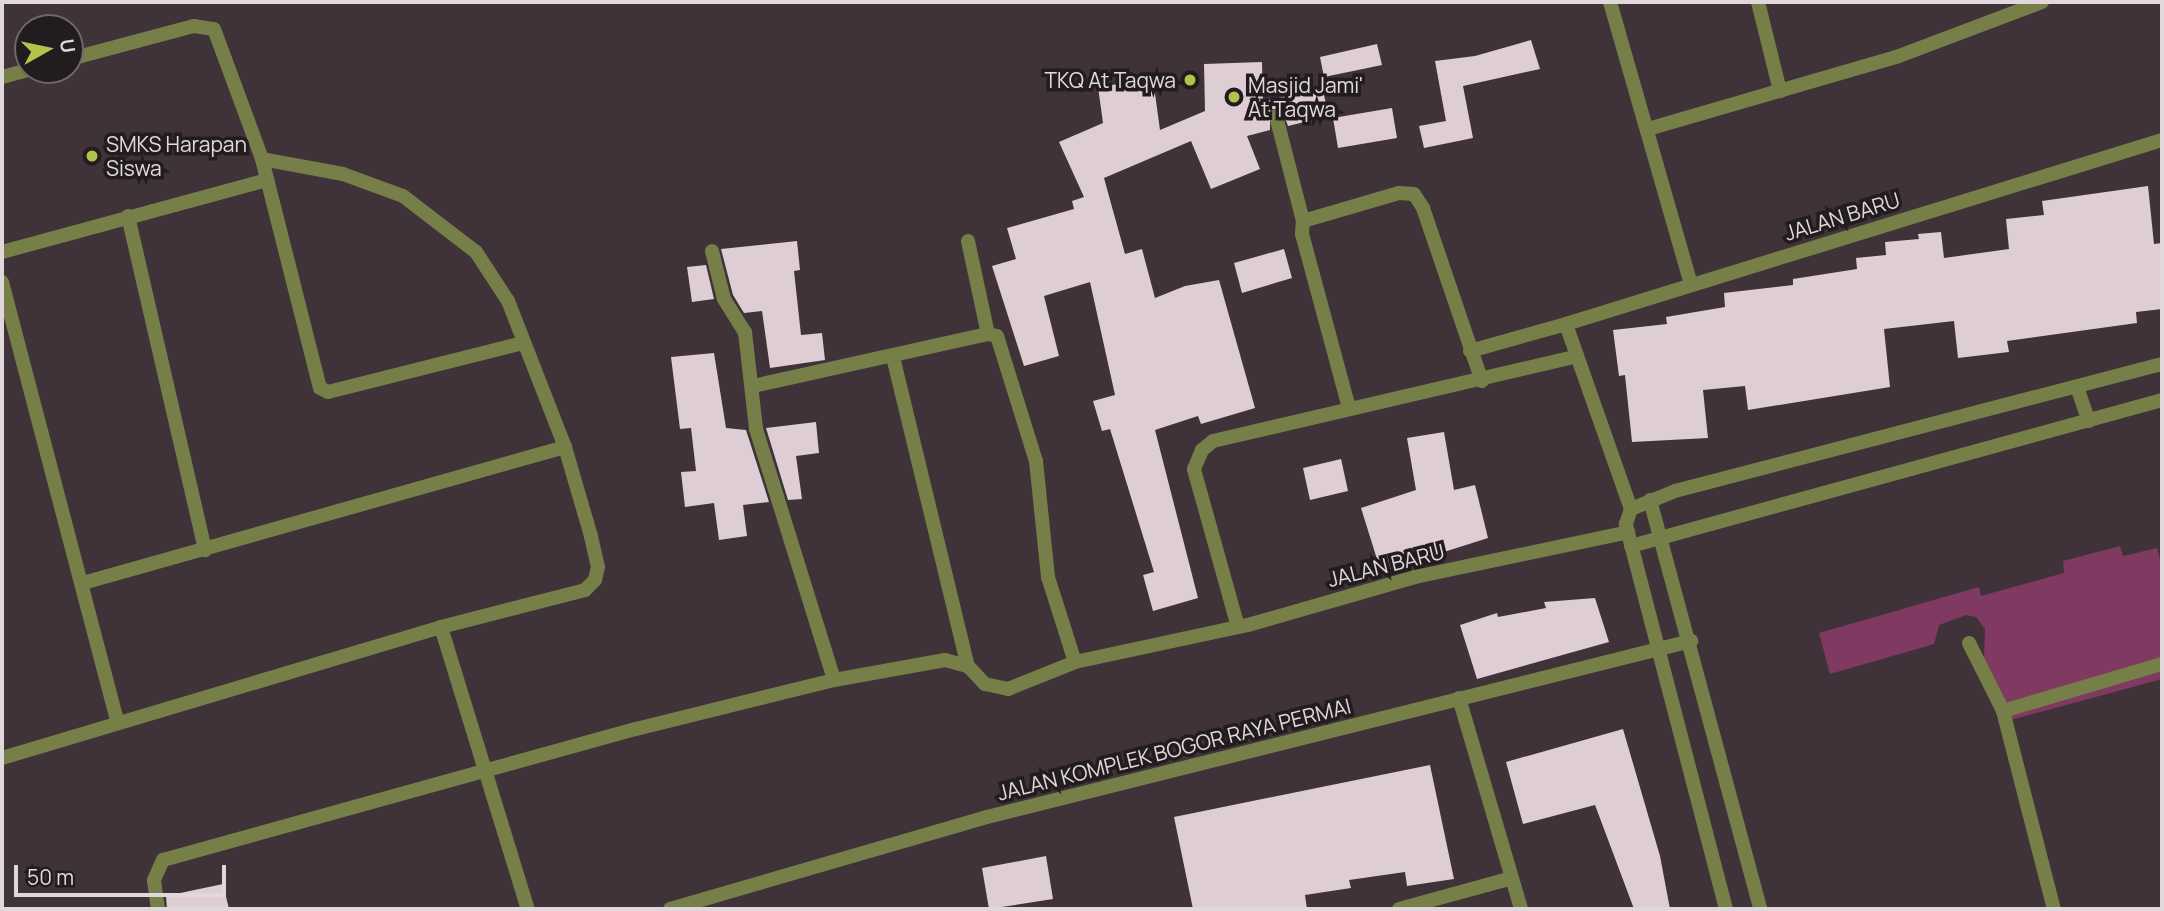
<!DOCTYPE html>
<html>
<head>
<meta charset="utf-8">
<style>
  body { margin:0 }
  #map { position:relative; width:2164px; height:911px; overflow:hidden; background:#3f3238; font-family:Manrope,sans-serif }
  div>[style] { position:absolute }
  .green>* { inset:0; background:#803a61 }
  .building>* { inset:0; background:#decdd5 }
  .minor>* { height:14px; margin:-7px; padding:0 7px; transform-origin:7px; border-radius:7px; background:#757f47 }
  .dots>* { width:19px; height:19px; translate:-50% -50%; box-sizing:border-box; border:4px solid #221c1f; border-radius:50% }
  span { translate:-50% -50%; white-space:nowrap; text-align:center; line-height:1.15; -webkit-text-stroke:7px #221c1f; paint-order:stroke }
  .poi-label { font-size:21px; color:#e0d8dc }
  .right { translate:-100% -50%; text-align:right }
  .left { translate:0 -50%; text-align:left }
  .street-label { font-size:21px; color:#e0d8dc }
  .frame { position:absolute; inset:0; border:4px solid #e0d8dc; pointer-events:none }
  .north { position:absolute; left:14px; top:14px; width:70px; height:70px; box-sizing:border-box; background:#221c1f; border:2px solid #6e676b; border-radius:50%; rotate:81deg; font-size:19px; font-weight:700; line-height:28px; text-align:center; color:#e0d8dc }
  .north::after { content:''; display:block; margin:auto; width:24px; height:32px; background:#b2c34c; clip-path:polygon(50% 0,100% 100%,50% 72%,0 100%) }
  .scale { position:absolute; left:14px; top:865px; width:212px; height:32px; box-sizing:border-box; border:4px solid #e0d8dc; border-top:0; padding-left:9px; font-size:21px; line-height:24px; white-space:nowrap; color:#e0d8dc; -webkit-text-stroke:5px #221c1f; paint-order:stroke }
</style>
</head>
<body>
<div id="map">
  <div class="green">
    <i style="clip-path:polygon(2120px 546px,2123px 556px,2157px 548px,2162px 567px,2162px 679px,2003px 722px,1984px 657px,1985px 629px,1976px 617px,1966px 615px,1939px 625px,1934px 644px,1830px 674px,1819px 633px,1979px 587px,1981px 596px,2064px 573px,2063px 561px)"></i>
  </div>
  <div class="building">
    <i style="clip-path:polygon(1531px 40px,1540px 69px,1463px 86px,1473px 138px,1424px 148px,1419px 126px,1446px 121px,1435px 61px,1475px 56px)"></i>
    <i style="clip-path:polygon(1377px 44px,1382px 65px,1324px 77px,1320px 57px)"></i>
    <i style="clip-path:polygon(1262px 62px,1263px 102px,1322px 87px,1329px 116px,1288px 126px,1282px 109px,1270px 109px,1270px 130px,1247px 136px,1260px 169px,1211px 189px,1191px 141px,1104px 178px,1125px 254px,1142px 249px,1155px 298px,1185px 286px,1219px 280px,1255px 408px,1201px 424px,1198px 416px,1155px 430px,1198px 598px,1153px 611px,1143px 575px,1154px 572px,1110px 429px,1102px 431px,1093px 401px,1115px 395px,1090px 282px,1044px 296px,1059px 356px,1024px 366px,992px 266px,1016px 259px,1007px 228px,1074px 209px,1072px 201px,1084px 197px,1059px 142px,1103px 123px,1098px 87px,1153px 79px,1160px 130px,1205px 111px,1204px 64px)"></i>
    <i style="clip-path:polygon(1392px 108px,1397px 138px,1338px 148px,1333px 118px)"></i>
    <i style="clip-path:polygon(2148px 186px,2154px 244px,2162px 243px,2162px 309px,2136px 312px,2137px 323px,2007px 341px,2009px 352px,1958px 358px,1954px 321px,1884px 329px,1890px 387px,1748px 410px,1745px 386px,1703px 390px,1708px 438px,1632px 442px,1625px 375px,1619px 376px,1613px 330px,1667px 324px,1666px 317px,1725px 307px,1724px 293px,1793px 285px,1793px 279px,1857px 269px,1856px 258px,1886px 255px,1885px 242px,1919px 239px,1918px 234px,1941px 232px,1944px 258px,2009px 249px,2006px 219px,2044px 215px,2042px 201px)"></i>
    <i style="clip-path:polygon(797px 241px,800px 270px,794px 271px,801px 335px,822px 333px,825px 360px,770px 368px,762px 311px,744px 313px,733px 295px,721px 249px)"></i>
    <i style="clip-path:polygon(1284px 249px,1292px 278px,1242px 293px,1234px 263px)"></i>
    <i style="clip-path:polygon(706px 265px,714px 299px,692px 302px,687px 267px)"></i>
    <i style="clip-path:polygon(714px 353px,726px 428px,746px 430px,769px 502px,743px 505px,747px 536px,719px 540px,714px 503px,685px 507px,681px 472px,696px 471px,691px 428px,680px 429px,671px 357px)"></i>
    <i style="clip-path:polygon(816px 422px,819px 453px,796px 456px,802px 499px,788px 500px,766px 428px)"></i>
    <i style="clip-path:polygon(1444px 432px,1454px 490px,1475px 485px,1488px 538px,1381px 572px,1361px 508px,1416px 490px,1407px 438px)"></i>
    <i style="clip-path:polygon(1341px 459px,1348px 491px,1310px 500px,1303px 468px)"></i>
    <i style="clip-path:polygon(1595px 598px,1609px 642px,1477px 679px,1460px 625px,1497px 613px,1498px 617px,1546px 608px,1544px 602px)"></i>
    <i style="clip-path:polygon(1623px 729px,1660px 856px,1670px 909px,1634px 909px,1595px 805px,1523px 824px,1506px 762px)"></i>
    <i style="clip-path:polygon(1430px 765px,1454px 879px,1407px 886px,1405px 872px,1349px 880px,1351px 888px,1305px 895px,1307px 909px,1193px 909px,1174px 817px)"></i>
    <i style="clip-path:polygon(1046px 856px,1053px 899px,989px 909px,982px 868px)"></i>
    <i style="clip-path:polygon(223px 884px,229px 909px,167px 909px,166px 896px)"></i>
  </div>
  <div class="minor">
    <i style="left:1610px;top:2px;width:293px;rotate:74deg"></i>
    <i style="left:1758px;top:2px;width:92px;rotate:76.1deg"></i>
    <i style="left:70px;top:59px;width:128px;rotate:-14.9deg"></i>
    <i style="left:194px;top:26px;width:20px;rotate:9deg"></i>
    <i style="left:214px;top:29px;width:139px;rotate:69.7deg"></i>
    <i style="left:262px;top:159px;width:236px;rotate:75.8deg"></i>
    <i style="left:320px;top:388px;width:9px;rotate:27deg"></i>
    <i style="left:328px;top:392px;width:201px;rotate:-14.1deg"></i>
    <i style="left:2px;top:77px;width:27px;rotate:-15deg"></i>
    <i style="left:1276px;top:116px;width:108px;rotate:75.6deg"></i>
    <i style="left:1648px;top:129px;width:261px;rotate:-16.2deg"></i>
    <i style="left:1899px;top:56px;width:153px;rotate:-20.7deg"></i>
    <i style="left:128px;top:216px;width:343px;rotate:77deg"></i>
    <i style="left:968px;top:241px;width:95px;rotate:77.9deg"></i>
    <i style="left:712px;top:251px;width:49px;rotate:76deg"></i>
    <i style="left:724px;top:299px;width:39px;rotate:58deg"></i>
    <i style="left:745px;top:332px;width:98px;rotate:83.5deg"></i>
    <i style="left:756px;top:429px;width:263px;rotate:72.7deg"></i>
    <i style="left:2px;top:252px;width:275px;rotate:-15.2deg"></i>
    <i style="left:2px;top:282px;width:456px;rotate:75.3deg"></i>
    <i style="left:1470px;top:351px;width:100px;rotate:-15.7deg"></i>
    <i style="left:893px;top:357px;width:318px;rotate:76.4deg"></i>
    <i style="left:753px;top:386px;width:241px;rotate:-12.5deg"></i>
    <i style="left:988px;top:334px;width:9px;rotate:13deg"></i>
    <i style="left:997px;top:336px;width:131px;rotate:72.7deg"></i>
    <i style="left:1036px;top:461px;width:117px;rotate:84.1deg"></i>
    <i style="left:1048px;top:577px;width:89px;rotate:72.4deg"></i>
    <i style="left:2077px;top:387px;width:36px;rotate:71deg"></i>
    <i style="left:1349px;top:408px;width:180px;rotate:-105.1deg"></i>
    <i style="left:1302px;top:234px;width:13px;rotate:-86deg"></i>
    <i style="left:1303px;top:221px;width:100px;rotate:-16.3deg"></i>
    <i style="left:1399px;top:193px;width:15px;rotate:4deg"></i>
    <i style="left:1414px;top:194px;width:17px;rotate:57deg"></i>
    <i style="left:1423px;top:208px;width:183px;rotate:71.2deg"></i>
    <i style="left:1650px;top:500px;width:424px;rotate:74.9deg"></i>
    <i style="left:1631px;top:509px;width:196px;rotate:-109.4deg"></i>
    <i style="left:1566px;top:324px;width:624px;rotate:-17.16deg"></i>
    <i style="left:1631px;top:546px;width:551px;rotate:-15.37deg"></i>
    <i style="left:83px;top:583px;width:501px;rotate:-15.76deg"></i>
    <i style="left:441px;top:627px;width:295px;rotate:72.9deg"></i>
    <i style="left:1238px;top:627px;width:164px;rotate:-105.6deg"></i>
    <i style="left:1194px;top:469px;width:21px;rotate:-67deg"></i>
    <i style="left:1202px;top:450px;width:14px;rotate:-39deg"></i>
    <i style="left:1213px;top:441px;width:374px;rotate:-13.1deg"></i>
    <i style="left:1969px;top:643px;width:76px;rotate:63.4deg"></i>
    <i style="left:2003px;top:711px;width:204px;rotate:75.6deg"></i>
    <i style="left:1459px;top:698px;width:220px;rotate:73.6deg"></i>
    <i style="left:2003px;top:711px;width:166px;rotate:-16.5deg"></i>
    <i style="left:2px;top:758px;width:458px;rotate:-16.6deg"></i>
    <i style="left:441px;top:627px;width:149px;rotate:-14.4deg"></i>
    <i style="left:585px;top:590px;width:14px;rotate:-45deg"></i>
    <i style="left:595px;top:580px;width:13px;rotate:-77deg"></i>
    <i style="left:598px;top:567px;width:32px;rotate:-103deg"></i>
    <i style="left:591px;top:536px;width:93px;rotate:-106.3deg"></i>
    <i style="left:565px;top:447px;width:157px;rotate:-111.3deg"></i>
    <i style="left:508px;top:301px;width:59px;rotate:-123.1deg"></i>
    <i style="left:476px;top:252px;width:92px;rotate:-142.5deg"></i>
    <i style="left:403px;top:196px;width:64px;rotate:-159.9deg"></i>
    <i style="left:343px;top:174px;width:82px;rotate:-169.5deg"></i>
    <i style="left:158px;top:909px;width:29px;rotate:-98deg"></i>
    <i style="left:154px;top:880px;width:22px;rotate:-66deg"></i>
    <i style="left:163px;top:860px;width:491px;rotate:-15.5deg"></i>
    <i style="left:636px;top:729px;width:204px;rotate:-13.9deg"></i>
    <i style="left:834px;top:680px;width:113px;rotate:-10.2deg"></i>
    <i style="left:945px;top:660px;width:24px;rotate:15deg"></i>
    <i style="left:968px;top:666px;width:25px;rotate:47deg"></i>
    <i style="left:985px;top:684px;width:24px;rotate:12deg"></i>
    <i style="left:1008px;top:689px;width:72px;rotate:-21.9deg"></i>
    <i style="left:1075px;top:662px;width:177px;rotate:-12.1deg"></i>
    <i style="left:1248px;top:625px;width:174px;rotate:-16deg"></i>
    <i style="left:1415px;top:577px;width:218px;rotate:-11.9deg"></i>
    <i style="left:670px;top:909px;width:330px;rotate:-16.2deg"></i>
    <i style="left:987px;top:817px;width:726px;rotate:-14.04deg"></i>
    <i style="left:1399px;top:909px;width:117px;rotate:-15.3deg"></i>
    <i style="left:1726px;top:909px;width:398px;rotate:-104.6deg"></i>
    <i style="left:1626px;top:524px;width:16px;rotate:-72deg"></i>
    <i style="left:1631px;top:509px;width:48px;rotate:-22.2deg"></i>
    <i style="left:1675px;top:491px;width:503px;rotate:-14.62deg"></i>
  </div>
  <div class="dots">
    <i style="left:1190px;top:80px;background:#b2c34c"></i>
    <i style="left:1234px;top:97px;background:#b2c34c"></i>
    <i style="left:92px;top:156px;background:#b2c34c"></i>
  </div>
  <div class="poi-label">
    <span class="right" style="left:1176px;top:80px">TKQ At Taqwa</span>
    <span class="left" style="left:1248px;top:97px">Masjid Jami'<br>At Taqwa</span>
    <span class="left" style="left:106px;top:156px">SMKS Harapan<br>Siswa</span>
  </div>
  <div class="street-label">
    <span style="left:1842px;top:216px;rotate:-17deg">JALAN BARU</span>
    <span style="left:1386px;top:565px;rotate:-14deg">JALAN BARU</span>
    <span style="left:1174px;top:749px;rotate:-14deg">JALAN KOMPLEK BOGOR RAYA PERMAI</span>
  </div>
  <div class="frame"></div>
  <div class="north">U</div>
  <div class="scale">50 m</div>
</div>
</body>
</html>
